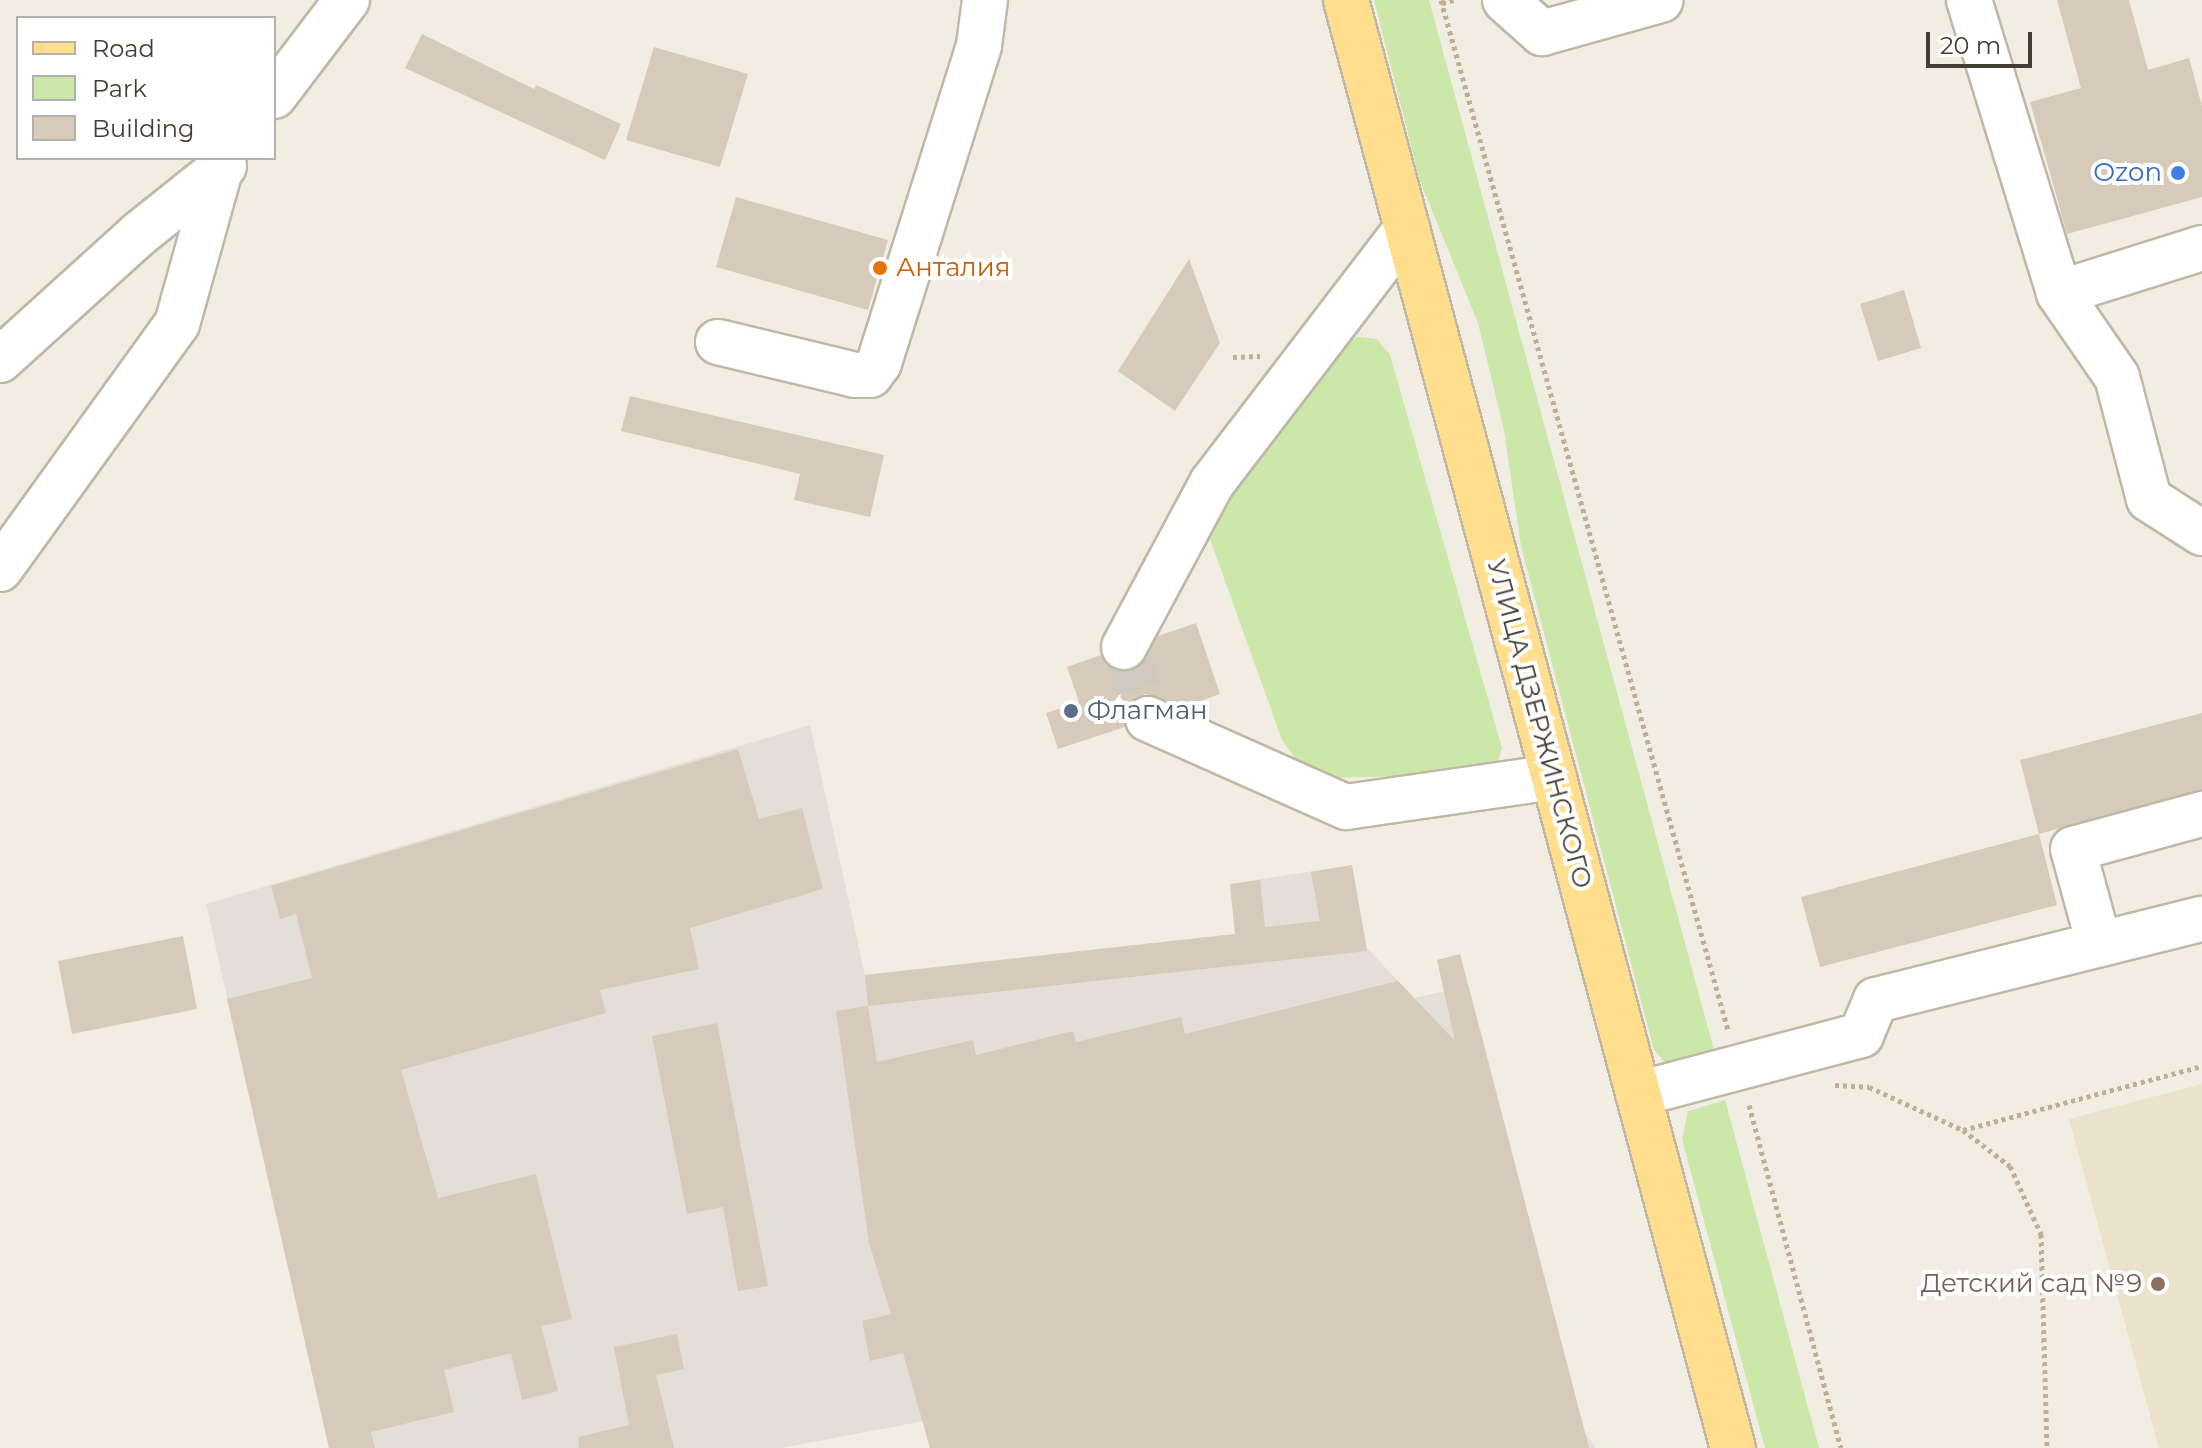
<!DOCTYPE html>
<html>
<head>
<meta charset="utf-8">
<style>
  body { margin:0 }
  #map { position:relative; width:2202px; height:1448px; overflow:hidden; background:#f1ede2; font-family:Montserrat,sans-serif }
  div>[style] { position:absolute }
  .industrial>* { inset:0; background:#e3ded7 }
  .education>* { inset:0; background:#ebe2cb }
  .green>* { inset:0; background:#cbe7a9 }
  .building>* { inset:0; background:#d6cbba }
  .minor-tunnel>* { height:44px; margin-top:-22px; transform-origin:0; background:repeating-linear-gradient(90deg,#cecabf 0 44px,transparent 0 66px) }
  .path>* { height:5px; margin-top:-2.5px; transform-origin:0; background:repeating-linear-gradient(90deg,#bfb095 0 4px,transparent 0 8px) }
  .roads { filter:drop-shadow(2px 0 #c0b7a7) drop-shadow(-2px 0 #c0b7a7) drop-shadow(0 2px #c0b7a7) drop-shadow(0 -2px #c0b7a7) }
  .minor>* { height:44px; margin:-22px; padding:0 22px; transform-origin:22px; border-radius:22px; background:#fff }
  .major>* { height:44px; margin:-22px; padding:0 22px; transform-origin:22px; border-radius:22px; background:#ffdf8d }
  .dots>* { width:22px; height:22px; translate:-50% -50%; box-sizing:border-box; border:4px solid #fff; border-radius:50% }
  span { translate:-50% -50%; white-space:nowrap; text-align:center; line-height:1.15; -webkit-text-stroke:8px #fff; paint-order:stroke }
  .shop-label { font-size:26px; color:#366cbe }
  .right { translate:-100% -50%; text-align:right }
  .food-label { font-size:26px; color:#c56008 }
  .left { translate:0 -50%; text-align:left }
  .service-label { font-size:26px; color:#4e5e75 }
  .street-label { font-size:26px; color:#433c32 }
  .education-label { font-size:26px; color:#785e54 }
  .legend { position:absolute; left:16px; top:16px; width:260px; height:144px; box-sizing:border-box; background:#fff; border:2px solid #b4b1ad; margin:0; padding:10px 14px; list-style:none; font-size:24px; color:#433c32 }
  .legend li { display:flex; align-items:center; gap:16px; height:40px }
  .legend b { width:40px; border:2px solid #b4b1ad }
  .scale { position:absolute; left:1926px; top:32px; width:106px; height:36px; box-sizing:border-box; border:4px solid #433c32; border-top:0; padding-left:10px; font-size:24px; line-height:28px; white-space:nowrap; color:#433c32; -webkit-text-stroke:6px #fff; paint-order:stroke }
</style>
</head>
<body>
<div id="map">
  <div class="industrial">
    <i style="clip-path:polygon(810px 725px,865px 975px,1235px 934px,1230px 884px,1352px 865px,1367px 948px,1414px 998px,1469px 986px,1585px 1433px,1596px 1448px,930px 1448px,924px 1421px,781px 1448px,329px 1448px,206px 904px)"></i>
  </div>
  <div class="education">
    <i style="clip-path:polygon(2202px 1084px,2202px 1448px,2159px 1448px,2069px 1119px)"></i>
  </div>
  <div class="green">
    <i style="clip-path:polygon(1374px 0,1429px 0,1717px 1061px,1668px 1066px,1654px 1050px,1521px 546px,1504px 430px,1478px 323px,1420px 181px)"></i>
    <i style="clip-path:polygon(1358px 337px,1377px 339px,1390px 355px,1502px 748px,1497px 764px,1487px 774px,1325px 778px,1300px 765px,1282px 740px,1209px 536px,1215px 513px,1337px 348px)"></i>
    <i style="clip-path:polygon(1725px 1100px,1819px 1448px,1765px 1448px,1682px 1139px,1688px 1111px)"></i>
  </div>
  <div class="building">
    <i style="clip-path:polygon(2057px 0,2129px 0,2148px 70px,2189px 58px,2202px 106px,2202px 197px,2067px 234px,2030px 102px,2081px 88px)"></i>
    <i style="clip-path:polygon(422px 34px,534px 89px,536px 85px,621px 124px,605px 160px,405px 68px)"></i>
    <i style="clip-path:polygon(654px 47px,748px 74px,720px 167px,626px 140px)"></i>
    <i style="clip-path:polygon(736px 197px,888px 240px,868px 310px,716px 267px)"></i>
    <i style="clip-path:polygon(1189px 259px,1220px 343px,1175px 411px,1118px 371px)"></i>
    <i style="clip-path:polygon(1904px 290px,1921px 348px,1878px 361px,1860px 304px)"></i>
    <i style="clip-path:polygon(630px 396px,884px 455px,870px 517px,794px 500px,800px 474px,621px 431px)"></i>
    <i style="clip-path:polygon(1196px 623px,1220px 694px,1183px 707px,1145px 694px,1133px 699px,1126px 708px,1125px 727px,1058px 749px,1046px 713px,1079px 702px,1067px 667px,1101px 655px,1113px 669px,1126px 672px,1136px 669px,1158px 636px)"></i>
    <i style="clip-path:polygon(2202px 713px,2202px 790px,2039px 834px,2020px 760px)"></i>
    <i style="clip-path:polygon(738px 749px,759px 819px,802px 808px,823px 889px,690px 928px,699px 969px,600px 990px,606px 1013px,401px 1070px,438px 1198px,536px 1174px,572px 1319px,541px 1326px,558px 1391px,522px 1400px,511px 1353px,444px 1370px,454px 1412px,371px 1432px,375px 1448px,329px 1448px,227px 999px,312px 978px,296px 914px,280px 919px,271px 886px)"></i>
    <i style="clip-path:polygon(2039px 834px,2057px 905px,1820px 967px,1801px 897px)"></i>
    <i style="clip-path:polygon(1352px 865px,1367px 951px,868px 1006px,865px 975px,1235px 934px,1230px 884px,1260px 880px,1265px 927px,1320px 921px,1311px 872px)"></i>
    <i style="clip-path:polygon(183px 936px,197px 1009px,72px 1034px,58px 961px)"></i>
    <i style="clip-path:polygon(1460px 954px,1589px 1448px,930px 1448px,903px 1353px,870px 1361px,862px 1321px,891px 1314px,869px 1243px,836px 1011px,868px 1006px,877px 1062px,973px 1040px,976px 1055px,1073px 1031px,1076px 1042px,1181px 1017px,1185px 1034px,1398px 981px,1455px 1041px,1437px 960px)"></i>
    <i style="clip-path:polygon(717px 1023px,768px 1286px,738px 1291px,723px 1207px,687px 1214px,652px 1036px)"></i>
    <i style="clip-path:polygon(677px 1334px,684px 1369px,656px 1375px,674px 1448px,579px 1448px,578px 1437px,629px 1425px,614px 1347px)"></i>
  </div>
  <div class="minor-tunnel">
    <i style="left:1124px;top:647px;width:76px;rotate:71.6deg"></i>
  </div>
  <div class="path">
    <i style="left:1441px;top:0;width:1069px;rotate:74.43deg"></i>
    <i style="left:1442px;top:3px;width:12px;rotate:-14deg"></i>
    <i style="left:1233px;top:357px;width:27px;rotate:-2deg"></i>
    <i style="left:1835px;top:1085px;width:34px;rotate:3deg"></i>
    <i style="left:1869px;top:1087px;width:103px;rotate:24.6deg"></i>
    <i style="left:1963px;top:1130px;width:59px;rotate:37.5deg"></i>
    <i style="left:2010px;top:1166px;width:75px;rotate:65.5deg"></i>
    <i style="left:2041px;top:1234px;width:214px;rotate:88.4deg"></i>
    <i style="left:1749px;top:1105px;width:355px;rotate:75deg"></i>
    <i style="left:1963px;top:1130px;width:247px;rotate:-15deg"></i>
  </div>
  <div class="roads">
    <div class="minor">
      <i style="left:1505px;top:0;width:50px;rotate:41.7deg"></i>
      <i style="left:1542px;top:33px;width:123px;rotate:-15.5deg"></i>
      <i style="left:1969px;top:0;width:307px;rotate:72.9deg"></i>
      <i style="left:2059px;top:293px;width:150px;rotate:-17.5deg"></i>
      <i style="left:274px;top:96px;width:121px;rotate:-52.8deg"></i>
      <i style="left:2059px;top:293px;width:102px;rotate:55.4deg"></i>
      <i style="left:2117px;top:377px;width:126px;rotate:75.3deg"></i>
      <i style="left:2149px;top:499px;width:63px;rotate:32.7deg"></i>
      <i style="left:718px;top:342px;width:141px;rotate:13.5deg"></i>
      <i style="left:855px;top:375px;width:15px"></i>
      <i style="left:870px;top:375px;width:15px;rotate:-53deg"></i>
      <i style="left:879px;top:363px;width:333px;rotate:-72.5deg"></i>
      <i style="left:979px;top:45px;width:45px;rotate:-82.4deg"></i>
      <i style="left:0;top:360px;width:188px;rotate:-42.2deg"></i>
      <i style="left:139px;top:234px;width:109px;rotate:-38.7deg"></i>
      <i style="left:0;top:569px;width:302px;rotate:-54.2deg"></i>
      <i style="left:177px;top:324px;width:156px;rotate:-74.4deg"></i>
      <i style="left:1124px;top:647px;width:186px;rotate:-61.8deg"></i>
      <i style="left:1212px;top:483px;width:321px;rotate:-52.6deg"></i>
      <i style="left:1148px;top:719px;width:217px;rotate:24deg"></i>
      <i style="left:1346px;top:807px;width:210px;rotate:-8.2deg"></i>
      <i style="left:2099px;top:944px;width:98px;rotate:-105.3deg"></i>
      <i style="left:2073px;top:849px;width:134px;rotate:-15.2deg"></i>
      <i style="left:1638px;top:1094px;width:231px;rotate:-14.8deg"></i>
      <i style="left:1861px;top:1035px;width:38px;rotate:-67deg"></i>
      <i style="left:1876px;top:1000px;width:336px;rotate:-14deg"></i>
    </div>
    <div class="major">
      <i style="left:1346px;top:0;width:1499px;rotate:75.04deg"></i>
    </div>
  </div>
  <div class="dots">
    <i style="left:2178px;top:173px;background:#3f7fe0"></i>
    <i style="left:880px;top:268px;background:#e8710a"></i>
    <i style="left:1071px;top:711px;background:#5c6f8a"></i>
    <i style="left:2158px;top:1284px;background:#8d6e63"></i>
  </div>
  <div class="shop-label">
    <span class="right" style="left:2162px;top:173px">Ozon</span>
  </div>
  <div class="food-label">
    <span class="left" style="left:896px;top:268px">Анталия</span>
  </div>
  <div class="service-label">
    <span class="left" style="left:1087px;top:711px">Флагман</span>
  </div>
  <div class="street-label">
    <span style="left:1539px;top:724px;rotate:75deg">УЛИЦА ДЗЕРЖИНСКОГО</span>
  </div>
  <div class="education-label">
    <span class="right" style="left:2142px;top:1284px">Детский сад №9</span>
  </div>
  <ul class="legend">
  <li><b style="height:10px;background:#ffdf8d"></b>Road</li>
  <li><b style="height:22px;background:#cbe7a9"></b>Park</li>
  <li><b style="height:22px;background:#d6cbba"></b>Building</li>
  </ul>
  <div class="scale">20 m</div>
</div>
</body>
</html>
